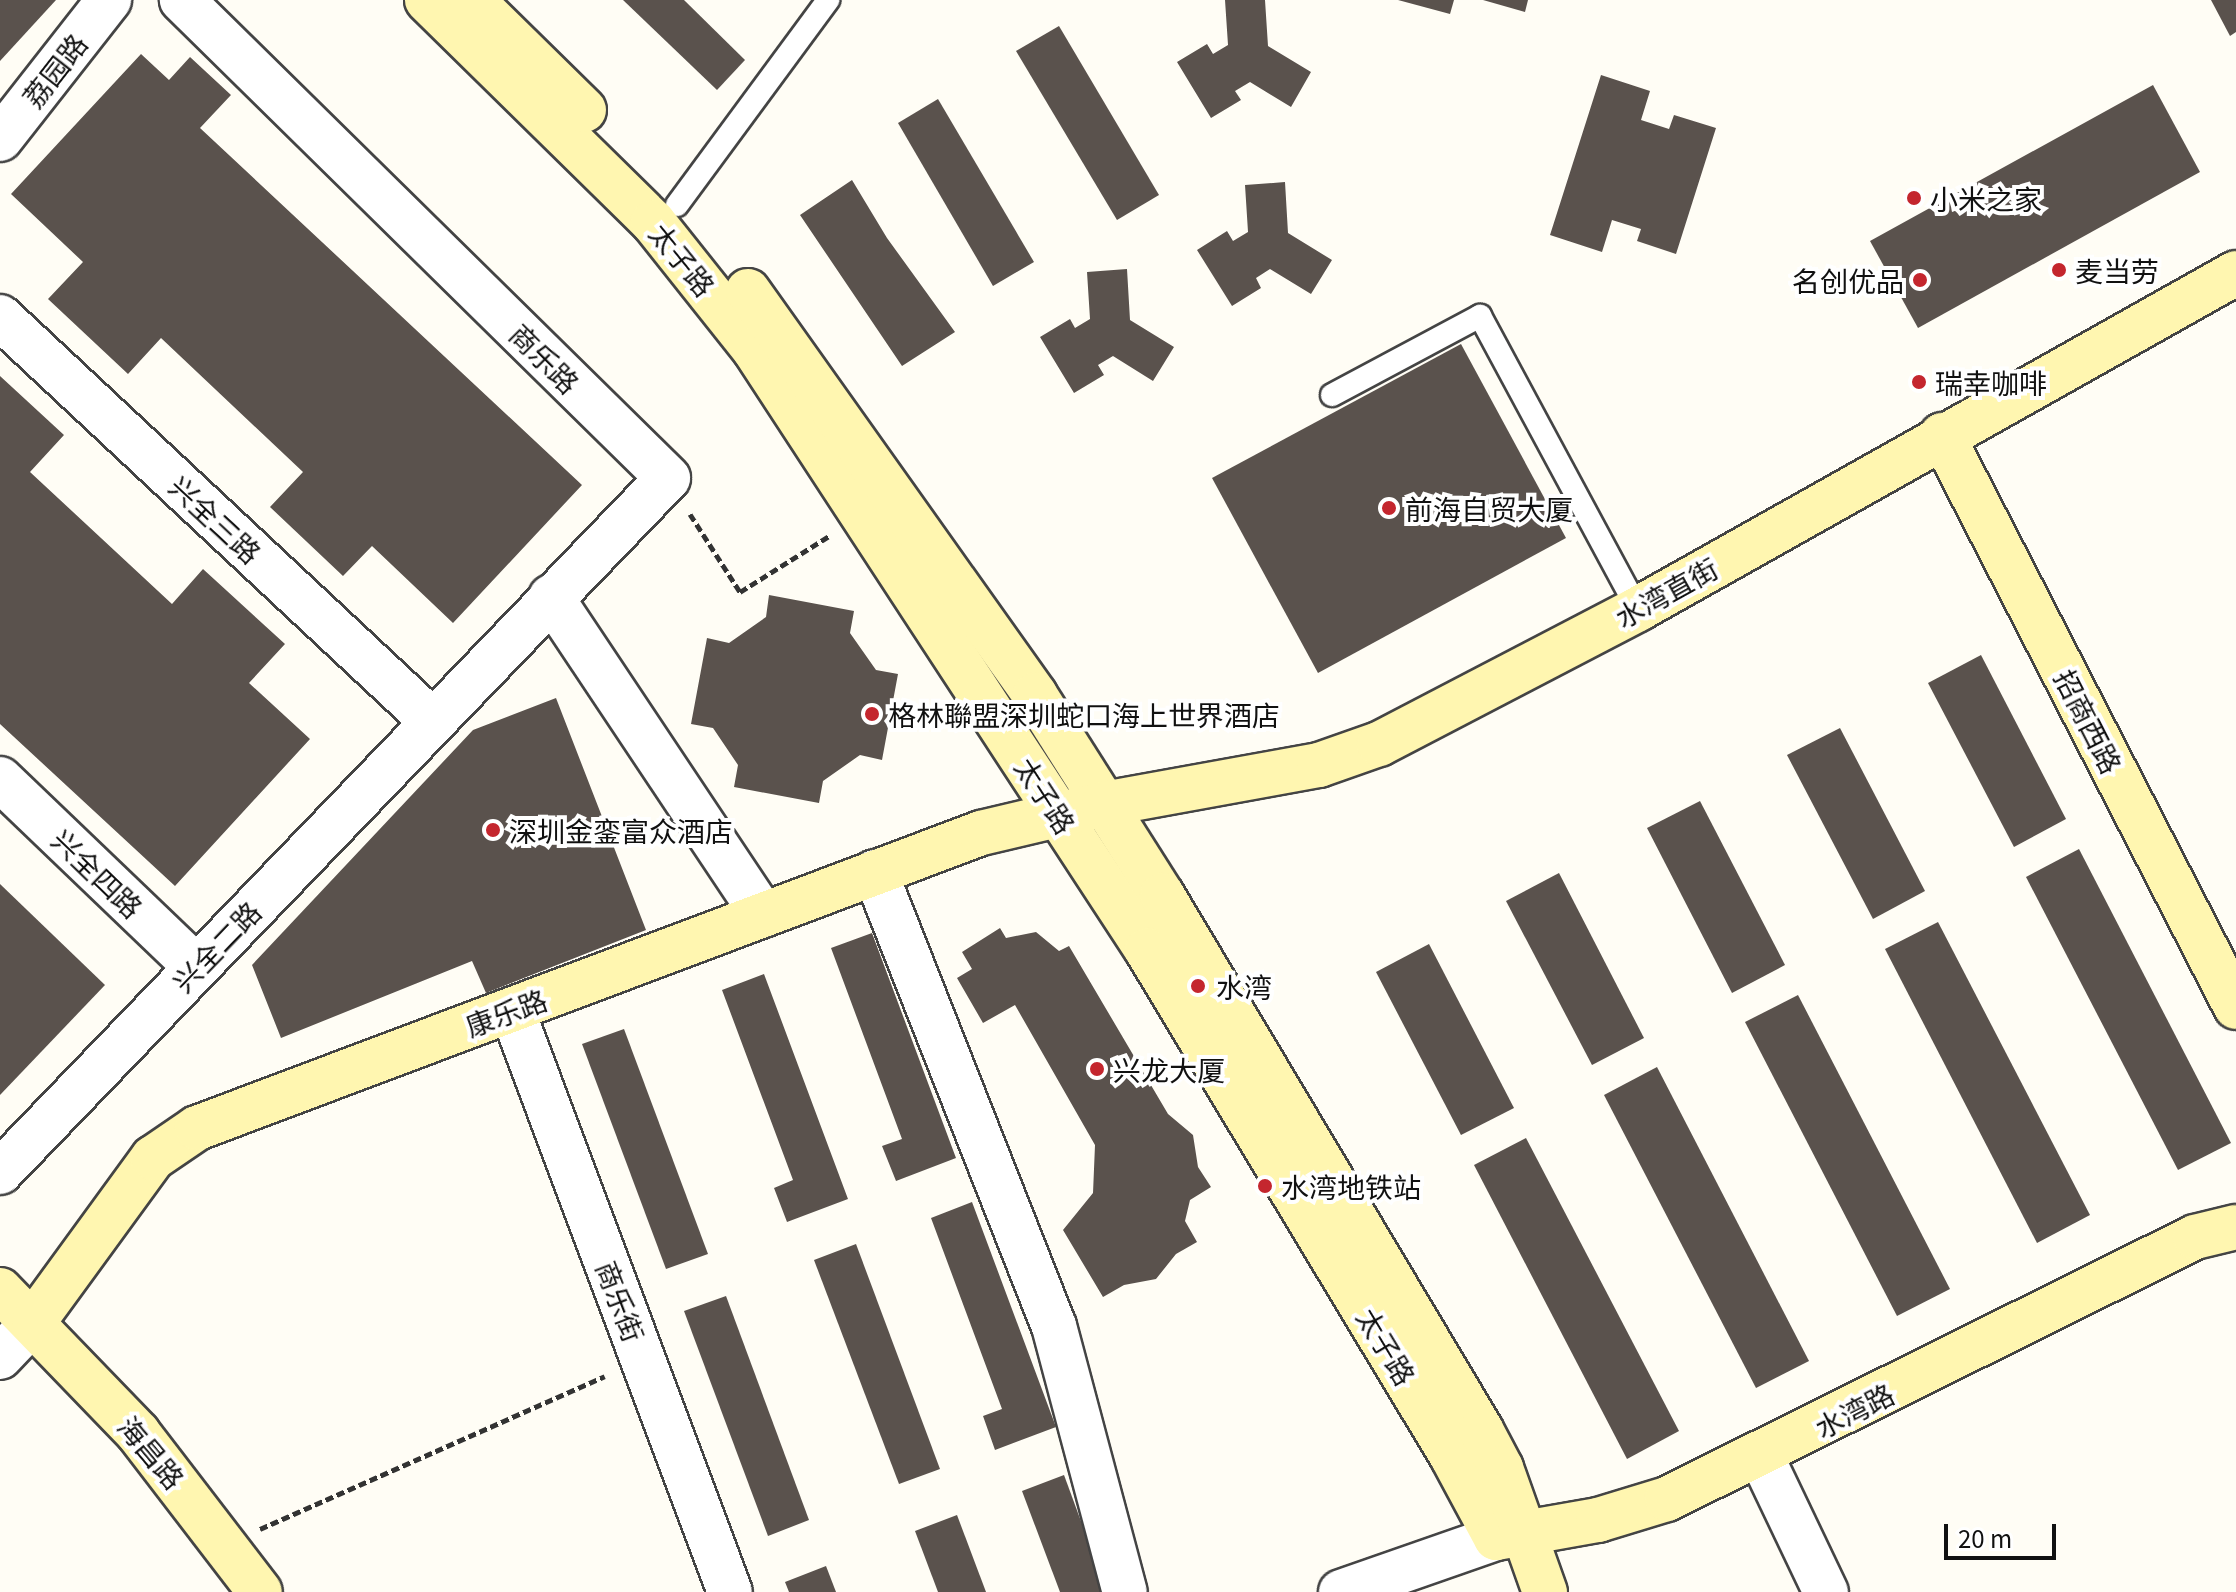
<!DOCTYPE html>
<html>
<head>
<meta charset="utf-8">
<style>
  body { margin:0 }
  #map { position:relative; width:2236px; height:1592px; overflow:hidden; background:#fffdf5; font-family:Georgia,"Noto Sans SC",serif }
  div>[style] { position:absolute }
  .building>* { inset:0; background:#5a524d }
  .path>* { height:5px; margin-top:-2.5px; transform-origin:0; background:repeating-linear-gradient(90deg,#333 0 8px,transparent 0 12px) }
  .roads { filter:drop-shadow(2px 0 #444) drop-shadow(-2px 0 #444) drop-shadow(0 2px #444) drop-shadow(0 -2px #444) }
  .lane>* { height:22px; margin:-11px; padding:0 11px; transform-origin:11px; border-radius:11px; background:#fff }
  .street>* { height:44px; margin:-22px; padding:0 22px; transform-origin:22px; border-radius:22px; background:#fff }
  .secondary>* { height:44px; margin:-22px; padding:0 22px; transform-origin:22px; border-radius:22px; background:#fff6b0 }
  .dots>* { width:22px; height:22px; translate:-50% -50%; box-sizing:border-box; border:4px solid #fff; border-radius:50% }
  span { translate:-50% -50%; white-space:nowrap; text-align:center; line-height:1.15; -webkit-text-stroke:8px #fff; paint-order:stroke }
  .street-label { font-size:28px; color:#111 }
  .poi-label { font-size:28px; color:#111 }
  .left { translate:0 -50%; text-align:left }
  .right { translate:-100% -50%; text-align:right }
  .scale { position:absolute; left:1944px; top:1524px; width:112px; height:36px; box-sizing:border-box; border:4px solid #111; border-top:0; padding-left:10px; font-size:24px; line-height:28px; white-space:nowrap; color:#111; -webkit-text-stroke:6px #fff; paint-order:stroke }
</style>
</head>
<body>
<div id="map">
  <div class="building">
    <i style="clip-path:polygon(0 0,56px 0,0 61px)"></i>
    <i style="clip-path:polygon(623px 0,684px 0,745px 60px,717px 90px)"></i>
    <i style="clip-path:polygon(1225px 0,1265px 0,1268px 46px,1311px 72px,1291px 107px,1250px 82px,1235px 91px,1241px 100px,1211px 118px,1177px 62px,1207px 44px,1213px 54px,1228px 45px)"></i>
    <i style="clip-path:polygon(1398px 0,1454px 0,1450px 14px)"></i>
    <i style="clip-path:polygon(1483px 0,1528px 0,1525px 12px)"></i>
    <i style="clip-path:polygon(2211px 0,2236px 0,2236px 32px,2230px 36px)"></i>
    <i style="clip-path:polygon(1059px 26px,1159px 195px,1117px 220px,1016px 51px)"></i>
    <i style="clip-path:polygon(141px 54px,169px 80px,190px 57px,231px 95px,200px 128px,582px 485px,453px 623px,372px 546px,343px 576px,270px 507px,303px 472px,161px 338px,128px 374px,48px 299px,83px 262px,11px 194px)"></i>
    <i style="clip-path:polygon(1601px 75px,1650px 91px,1641px 120px,1669px 129px,1674px 115px,1716px 128px,1676px 254px,1637px 241px,1641px 229px,1612px 220px,1602px 252px,1550px 235px)"></i>
    <i style="clip-path:polygon(2153px 85px,2200px 172px,1918px 328px,1870px 241px)"></i>
    <i style="clip-path:polygon(938px 99px,1034px 262px,993px 286px,898px 123px)"></i>
    <i style="clip-path:polygon(852px 180px,887px 238px,955px 332px,902px 366px,800px 215px)"></i>
    <i style="clip-path:polygon(1285px 182px,1288px 233px,1332px 260px,1311px 294px,1270px 269px,1256px 278px,1261px 288px,1232px 306px,1197px 250px,1227px 231px,1233px 241px,1248px 232px,1245px 185px)"></i>
    <i style="clip-path:polygon(1127px 269px,1130px 320px,1174px 347px,1153px 381px,1113px 356px,1098px 365px,1104px 375px,1074px 393px,1040px 337px,1070px 319px,1075px 328px,1090px 319px,1087px 272px)"></i>
    <i style="clip-path:polygon(1461px 344px,1566px 538px,1318px 673px,1212px 478px)"></i>
    <i style="clip-path:polygon(0 376px,64px 435px,30px 472px,172px 604px,203px 569px,285px 644px,249px 683px,310px 739px,175px 886px,0 724px)"></i>
    <i style="clip-path:polygon(769px 595px,854px 611px,850px 633px,876px 670px,898px 674px,882px 760px,860px 755px,823px 781px,819px 803px,734px 787px,738px 765px,713px 728px,691px 724px,707px 638px,729px 643px,766px 617px)"></i>
    <i style="clip-path:polygon(1981px 655px,2066px 819px,2014px 847px,1928px 683px)"></i>
    <i style="clip-path:polygon(556px 698px,646px 930px,486px 993px,472px 961px,281px 1038px,252px 965px,473px 730px)"></i>
    <i style="clip-path:polygon(1840px 728px,1925px 891px,1873px 919px,1787px 755px)"></i>
    <i style="clip-path:polygon(1700px 801px,1785px 965px,1732px 993px,1647px 828px)"></i>
    <i style="clip-path:polygon(2079px 849px,2231px 1143px,2178px 1170px,2026px 877px)"></i>
    <i style="clip-path:polygon(1559px 873px,1644px 1038px,1592px 1065px,1506px 901px)"></i>
    <i style="clip-path:polygon(0 884px,105px 985px,0 1095px)"></i>
    <i style="clip-path:polygon(1938px 922px,2090px 1215px,2037px 1243px,1885px 949px)"></i>
    <i style="clip-path:polygon(1000px 928px,1006px 938px,1036px 932px,1059px 951px,1069px 946px,1168px 1114px,1193px 1135px,1198px 1167px,1211px 1187px,1190px 1200px,1185px 1221px,1197px 1242px,1176px 1254px,1156px 1279px,1124px 1285px,1103px 1297px,1063px 1230px,1093px 1193px,1095px 1145px,1015px 1005px,983px 1023px,957px 978px,972px 969px,962px 952px)"></i>
    <i style="clip-path:polygon(872px 933px,956px 1158px,896px 1181px,882px 1146px,902px 1139px,831px 948px)"></i>
    <i style="clip-path:polygon(1429px 944px,1514px 1108px,1461px 1135px,1376px 972px)"></i>
    <i style="clip-path:polygon(764px 974px,848px 1199px,787px 1222px,774px 1188px,793px 1180px,722px 990px)"></i>
    <i style="clip-path:polygon(1798px 995px,1950px 1289px,1897px 1316px,1745px 1022px)"></i>
    <i style="clip-path:polygon(624px 1029px,708px 1254px,666px 1269px,582px 1044px)"></i>
    <i style="clip-path:polygon(1657px 1067px,1809px 1361px,1756px 1388px,1604px 1095px)"></i>
    <i style="clip-path:polygon(1526px 1138px,1679px 1431px,1627px 1459px,1474px 1165px)"></i>
    <i style="clip-path:polygon(972px 1202px,1056px 1427px,995px 1450px,983px 1416px,1002px 1409px,931px 1218px)"></i>
    <i style="clip-path:polygon(856px 1244px,940px 1469px,899px 1484px,814px 1260px)"></i>
    <i style="clip-path:polygon(726px 1296px,809px 1520px,768px 1536px,684px 1311px)"></i>
    <i style="clip-path:polygon(1064px 1475px,1107px 1592px,1060px 1592px,1022px 1491px)"></i>
    <i style="clip-path:polygon(957px 1515px,986px 1592px,938px 1592px,915px 1531px)"></i>
    <i style="clip-path:polygon(826px 1566px,836px 1592px,789px 1592px,785px 1582px)"></i>
  </div>
  <div class="path">
    <i style="left:690px;top:514px;width:93px;rotate:57.3deg"></i>
    <i style="left:740px;top:592px;width:105px;rotate:-32.2deg"></i>
    <i style="left:260px;top:1529px;width:377px;rotate:-23.9deg"></i>
  </div>
  <div class="roads">
    <div class="lane">
      <i style="left:677px;top:205px;width:255px;rotate:-53.6deg"></i>
      <i style="left:1332px;top:395px;width:168px;rotate:-28.1deg"></i>
      <i style="left:1480px;top:316px;width:333px;rotate:61.7deg"></i>
    </div>
    <div class="street">
      <i style="left:0;top:139px;width:177px;rotate:-51.9deg"></i>
      <i style="left:0;top:317px;width:591px;rotate:43.08deg"></i>
      <i style="left:551px;top:597px;width:382px;rotate:56.3deg"></i>
      <i style="left:0;top:779px;width:272px;rotate:43.8deg"></i>
      <i style="left:875px;top:872px;width:488px;rotate:68.5deg"></i>
      <i style="left:1054px;top:1326px;width:275px;rotate:75.1deg"></i>
      <i style="left:512px;top:1010px;width:621px;rotate:69.47deg"></i>
      <i style="left:0;top:1172px;width:963px;rotate:-46.09deg"></i>
      <i style="left:668px;top:478px;width:682px;rotate:-135.48deg"></i>
      <i style="left:0;top:1357px;width:50px;rotate:-46.6deg"></i>
      <i style="left:1761px;top:1456px;width:151px;rotate:64.5deg"></i>
      <i style="left:1341px;top:1592px;width:164px;rotate:-19.2deg"></i>
    </div>
    <div class="secondary">
      <i style="left:427px;top:0;width:317px;rotate:44.5deg"></i>
      <i style="left:653px;top:222px;width:162px;rotate:51.5deg"></i>
      <i style="left:754px;top:349px;width:718px;rotate:56.82deg"></i>
      <i style="left:1147px;top:950px;width:591px;rotate:58.92deg"></i>
      <i style="left:1452px;top:1456px;width:93px;rotate:61.8deg"></i>
      <i style="left:1496px;top:1538px;width:104px;rotate:-10deg"></i>
      <i style="left:1598px;top:1520px;width:72px;rotate:-16.9deg"></i>
      <i style="left:1667px;top:1499px;width:589px;rotate:-26.39deg"></i>
      <i style="left:2195px;top:1237px;width:42px;rotate:-13.7deg"></i>
      <i style="left:472px;top:0;width:157px;rotate:44.5deg"></i>
      <i style="left:748px;top:291px;width:496px;rotate:54.6deg"></i>
      <i style="left:1035px;top:695px;width:237px;rotate:57.6deg"></i>
      <i style="left:1162px;top:895px;width:623px;rotate:59.19deg"></i>
      <i style="left:1481px;top:1430px;width:43px;rotate:62.2deg"></i>
      <i style="left:1501px;top:1468px;width:132px;rotate:70.5deg"></i>
      <i style="left:1942px;top:435px;width:643px;rotate:62.8deg"></i>
      <i style="left:0;top:1290px;width:199px;rotate:46deg"></i>
      <i style="left:138px;top:1433px;width:200px;rotate:52.5deg"></i>
      <i style="left:34px;top:1321px;width:202px;rotate:-53.9deg"></i>
      <i style="left:153px;top:1158px;width:53px;rotate:-34.3deg"></i>
      <i style="left:197px;top:1128px;width:838px;rotate:-20.62deg"></i>
      <i style="left:981px;top:833px;width:126px;rotate:-13.3deg"></i>
      <i style="left:1104px;top:804px;width:219px;rotate:-10.3deg"></i>
      <i style="left:1319px;top:765px;width:64px;rotate:-19.3deg"></i>
      <i style="left:1379px;top:744px;width:292px;rotate:-27.5deg"></i>
      <i style="left:1638px;top:609px;width:686px;rotate:-29.33deg"></i>
    </div>
  </div>
  <div class="dots">
    <i style="left:1914px;top:198px;background:#c4262e"></i>
    <i style="left:2059px;top:270px;background:#c4262e"></i>
    <i style="left:1920px;top:280px;background:#c4262e"></i>
    <i style="left:1919px;top:382px;background:#c4262e"></i>
    <i style="left:1389px;top:508px;background:#c4262e"></i>
    <i style="left:872px;top:714px;background:#c4262e"></i>
    <i style="left:493px;top:830px;background:#c4262e"></i>
    <i style="left:1198px;top:986px;background:#c4262e"></i>
    <i style="left:1097px;top:1069px;background:#c4262e"></i>
    <i style="left:1265px;top:1186px;background:#c4262e"></i>
  </div>
  <div class="street-label">
    <span style="left:54px;top:70px;rotate:-52deg">荔园路</span>
    <span style="left:683px;top:259px;rotate:51deg">太子路</span>
    <span style="left:545px;top:358px;rotate:45deg">商乐路</span>
    <span style="left:216px;top:519px;rotate:43deg">兴全三路</span>
    <span style="left:1666px;top:592px;rotate:-29deg">水湾直街</span>
    <span style="left:2089px;top:721px;rotate:63deg">招商西路</span>
    <span style="left:1046px;top:795px;rotate:57deg">太子路</span>
    <span style="left:98px;top:873px;rotate:44deg">兴全四路</span>
    <span style="left:216px;top:946px;rotate:-46deg">兴全二路</span>
    <span style="left:506px;top:1012px;rotate:-20deg">康乐路</span>
    <span style="left:621px;top:1301px;rotate:69deg">商乐街</span>
    <span style="left:1387px;top:1346px;rotate:59deg">太子路</span>
    <span style="left:1854px;top:1410px;rotate:-27deg">水湾路</span>
    <span style="left:152px;top:1452px;rotate:50deg">海昌路</span>
  </div>
  <div class="poi-label">
    <span class="left" style="left:1930px;top:198px">小米之家</span>
    <span class="left" style="left:2075px;top:270px">麦当劳</span>
    <span class="right" style="left:1904px;top:280px">名创优品</span>
    <span class="left" style="left:1935px;top:382px">瑞幸咖啡</span>
    <span class="left" style="left:1405px;top:508px">前海自贸大厦</span>
    <span class="left" style="left:888px;top:714px">格林聯盟深圳蛇口海上世界酒店</span>
    <span class="left" style="left:509px;top:830px">深圳金銮富众酒店</span>
    <span class="left" style="left:1216px;top:986px">水湾</span>
    <span class="left" style="left:1113px;top:1069px">兴龙大厦</span>
    <span class="left" style="left:1281px;top:1186px">水湾地铁站</span>
  </div>
  <div class="scale">20 m</div>
</div>
</body>
</html>
